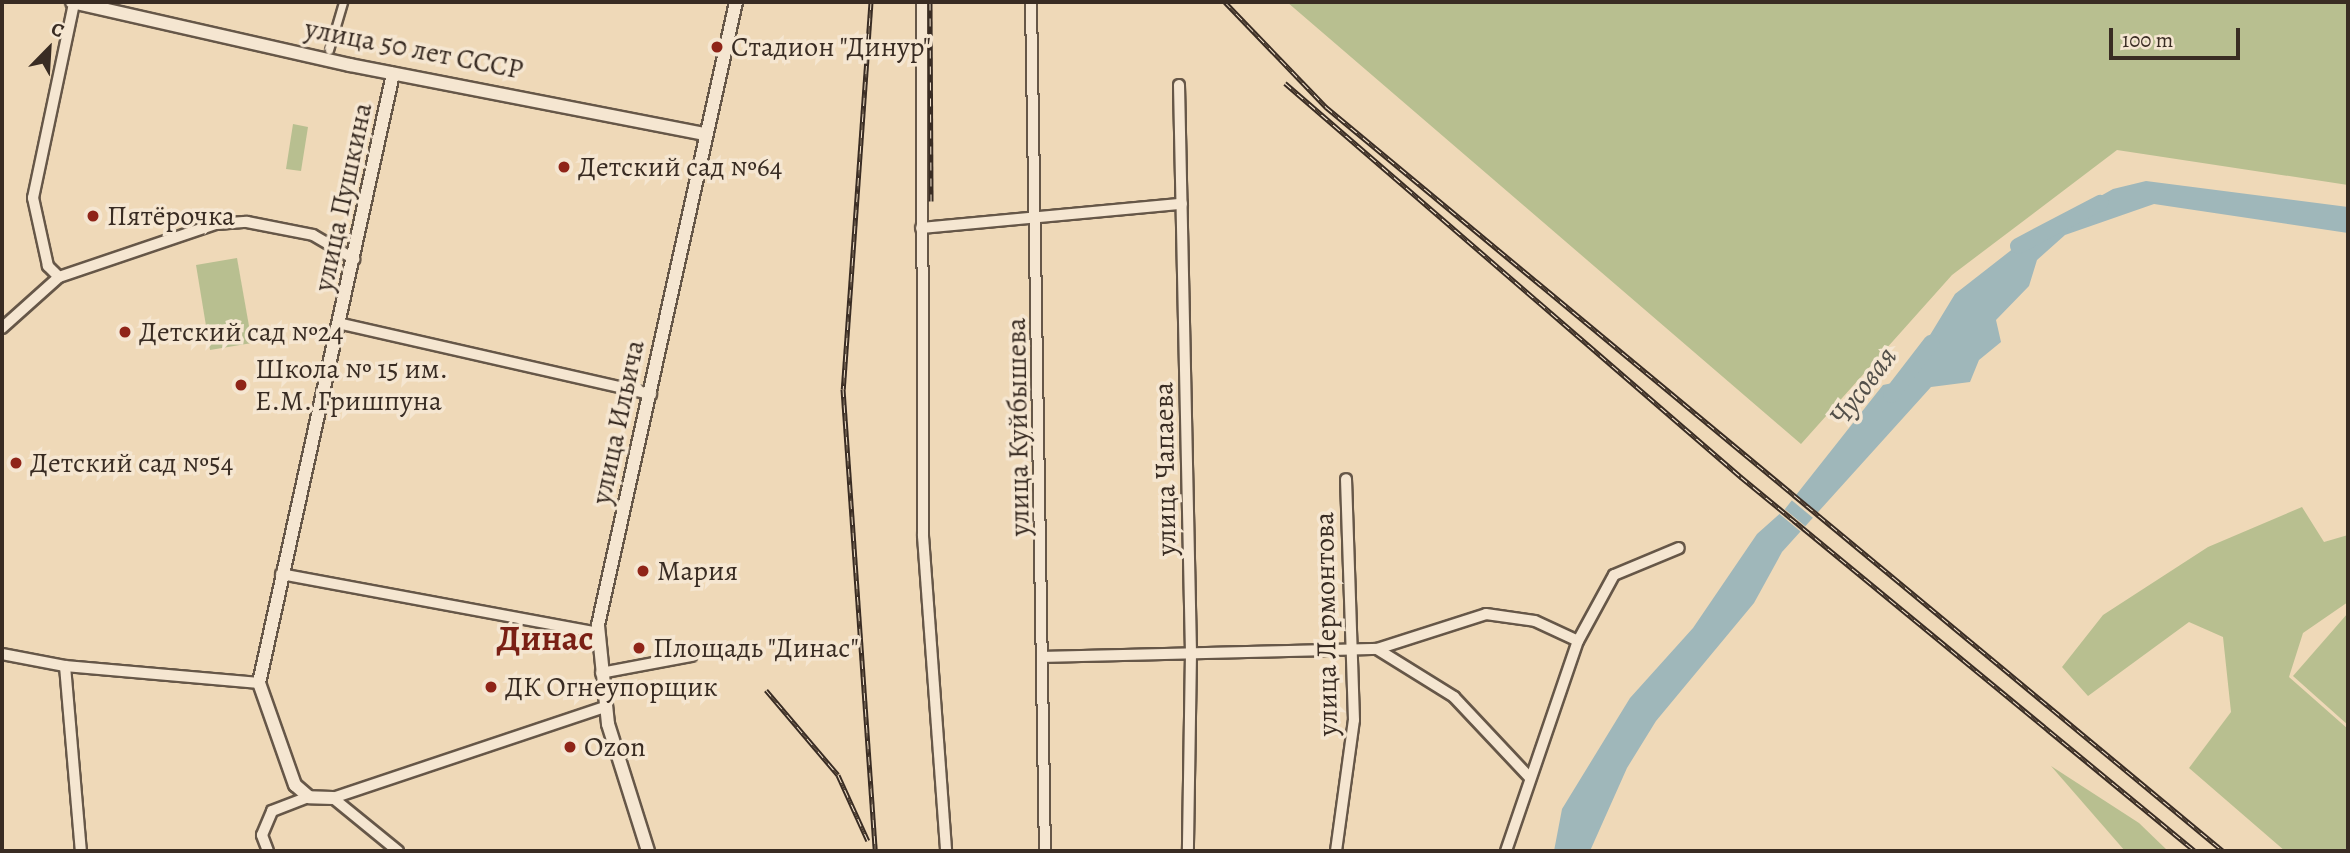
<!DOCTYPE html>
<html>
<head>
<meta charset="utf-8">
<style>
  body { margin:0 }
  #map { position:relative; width:2350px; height:853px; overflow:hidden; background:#efd9b8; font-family:Alegreya,serif }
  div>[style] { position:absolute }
  .green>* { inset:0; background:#b8bf90 }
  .water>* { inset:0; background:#9fb7ba }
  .pier>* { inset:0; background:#efd9b8 }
  .river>* { height:16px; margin:-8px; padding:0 8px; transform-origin:8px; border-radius:8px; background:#9fb7ba }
  .roads { filter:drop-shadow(2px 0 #665748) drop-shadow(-2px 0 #665748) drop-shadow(0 2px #665748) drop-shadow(0 -2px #665748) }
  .pedestrian>* { height:7px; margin:-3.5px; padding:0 3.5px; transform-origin:3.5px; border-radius:3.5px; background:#f5e6d1 }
  .minor>* { height:10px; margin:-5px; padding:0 5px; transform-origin:5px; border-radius:5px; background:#f5e6d1 }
  .tertiary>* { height:12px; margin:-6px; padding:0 6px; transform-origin:6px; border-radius:6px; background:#f5e6d1 }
  .rail>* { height:5px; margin-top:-2.5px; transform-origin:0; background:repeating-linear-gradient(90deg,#f5e6d1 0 8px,#392c23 0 16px); box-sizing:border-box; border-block:2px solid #392c23 }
  .dots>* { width:19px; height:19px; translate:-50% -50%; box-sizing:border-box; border:4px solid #f5e6d1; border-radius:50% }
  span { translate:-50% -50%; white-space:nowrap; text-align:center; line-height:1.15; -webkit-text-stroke:7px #f5e6d1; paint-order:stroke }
  .poi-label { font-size:28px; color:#392c23 }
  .left { translate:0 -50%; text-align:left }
  .street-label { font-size:28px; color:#392c23 }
  .water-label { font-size:30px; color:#524f49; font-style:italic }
  .district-label { font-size:35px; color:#7a1f14; font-weight:700 }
  .frame { position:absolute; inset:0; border:4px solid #392c23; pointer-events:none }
  .north { position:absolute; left:14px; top:14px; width:70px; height:70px; -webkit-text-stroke:5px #f5e6d1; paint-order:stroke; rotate:24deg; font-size:19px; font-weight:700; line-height:28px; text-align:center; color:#392c23 }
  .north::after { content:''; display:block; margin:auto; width:24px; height:32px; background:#392c23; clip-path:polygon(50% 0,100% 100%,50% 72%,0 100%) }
  .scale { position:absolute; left:2109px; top:28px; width:131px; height:32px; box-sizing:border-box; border:4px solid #392c23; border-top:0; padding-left:9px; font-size:21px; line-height:24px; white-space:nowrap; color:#392c23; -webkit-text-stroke:5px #f5e6d1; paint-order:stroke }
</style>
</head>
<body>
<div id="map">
  <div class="green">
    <i style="clip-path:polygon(1287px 2px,2348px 2px,2348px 185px,2117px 150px,1952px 275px,1801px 444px)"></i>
    <i style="clip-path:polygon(293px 124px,308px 127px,301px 171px,286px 169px)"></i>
    <i style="clip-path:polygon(237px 258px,252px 343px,210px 350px,196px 265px)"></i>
    <i style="clip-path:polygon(2302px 507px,2324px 542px,2348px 535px,2348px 602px,2303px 633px,2289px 677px,2348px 729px,2348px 851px,2285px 851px,2189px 768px,2231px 712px,2223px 637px,2189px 622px,2088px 696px,2062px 667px,2103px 615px,2208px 547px)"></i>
    <i style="clip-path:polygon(2348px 613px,2348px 725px,2293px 676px)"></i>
    <i style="clip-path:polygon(2051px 766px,2139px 823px,2168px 851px,2125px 851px)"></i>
  </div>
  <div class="water">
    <i style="clip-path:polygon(2146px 181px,2348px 207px,2348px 233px,2154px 204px,2065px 235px,2037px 260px,2029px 286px,1996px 320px,2001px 342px,1979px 360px,1970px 382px,1931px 387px,1782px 552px,1754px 603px,1656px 721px,1627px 768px,1590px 851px,1554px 851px,1562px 809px,1630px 698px,1693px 628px,1757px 534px,1785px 509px,1883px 385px,1902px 381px,1955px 294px,2028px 237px,2113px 189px)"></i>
  </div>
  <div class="pier">
    <i style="clip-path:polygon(1794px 493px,1823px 517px,1818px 522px,1789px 498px)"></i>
    <i style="clip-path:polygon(1782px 507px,1811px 531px,1810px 531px,1806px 536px,1777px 512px)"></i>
  </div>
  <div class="river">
    <i style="left:2018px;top:246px;width:93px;rotate:-27.7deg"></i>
    <i style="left:1891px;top:395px;width:66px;rotate:-52.4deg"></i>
  </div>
  <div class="roads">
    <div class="pedestrian">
      <i style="left:329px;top:50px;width:50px;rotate:-73.7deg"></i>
    </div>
    <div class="minor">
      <i style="left:922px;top:2px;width:534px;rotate:89.89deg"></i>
      <i style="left:923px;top:536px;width:316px;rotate:85.8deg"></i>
      <i style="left:1031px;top:2px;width:849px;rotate:89.06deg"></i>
      <i style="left:1179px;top:85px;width:568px;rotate:88.79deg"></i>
      <i style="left:1191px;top:653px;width:198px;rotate:90.9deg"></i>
      <i style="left:921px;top:228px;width:262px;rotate:-5.3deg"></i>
      <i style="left:59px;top:277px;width:16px;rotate:-135deg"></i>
      <i style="left:48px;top:266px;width:70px;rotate:-102.4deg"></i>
      <i style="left:33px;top:198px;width:199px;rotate:-78.1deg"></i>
      <i style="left:342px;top:324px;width:317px;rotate:12.8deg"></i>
      <i style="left:2px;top:328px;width:76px;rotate:-41.8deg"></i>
      <i style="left:59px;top:277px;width:166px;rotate:-18.7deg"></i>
      <i style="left:216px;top:224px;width:31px;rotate:-4deg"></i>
      <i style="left:247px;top:222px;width:67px;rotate:11.1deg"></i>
      <i style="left:313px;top:235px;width:48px;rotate:30.3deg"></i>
      <i style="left:281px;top:574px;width:322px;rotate:10.5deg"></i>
      <i style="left:1377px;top:649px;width:114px;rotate:-17.8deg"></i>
      <i style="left:1486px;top:614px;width:49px;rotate:8.1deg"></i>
      <i style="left:1535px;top:621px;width:47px;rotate:24.9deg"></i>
      <i style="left:2px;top:654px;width:64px;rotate:10.8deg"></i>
      <i style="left:65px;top:666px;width:195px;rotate:5deg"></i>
      <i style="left:1045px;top:657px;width:332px;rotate:-1.4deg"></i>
      <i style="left:1377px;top:649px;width:91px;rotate:31.9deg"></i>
      <i style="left:1454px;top:697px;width:110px;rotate:46.8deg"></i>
      <i style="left:65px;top:666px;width:186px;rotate:85.1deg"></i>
      <i style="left:601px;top:673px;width:92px;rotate:-10.7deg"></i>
      <i style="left:333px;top:798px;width:287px;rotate:-18.5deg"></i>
      <i style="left:333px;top:798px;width:84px;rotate:39.2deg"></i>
      <i style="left:268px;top:851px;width:17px;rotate:-111deg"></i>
      <i style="left:262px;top:835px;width:26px;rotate:-67deg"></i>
      <i style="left:272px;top:811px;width:40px;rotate:-21deg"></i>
      <i style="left:1336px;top:851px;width:132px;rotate:-82.2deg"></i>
      <i style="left:1354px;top:720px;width:241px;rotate:-91.9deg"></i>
      <i style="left:1506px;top:851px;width:222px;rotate:-71.1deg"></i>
      <i style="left:1578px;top:641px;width:75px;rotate:-61.4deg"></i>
      <i style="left:1614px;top:575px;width:70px;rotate:-22.6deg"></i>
    </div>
    <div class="tertiary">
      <i style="left:72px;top:2px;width:285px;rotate:12.8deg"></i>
      <i style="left:350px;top:65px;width:361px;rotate:11deg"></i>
      <i style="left:333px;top:798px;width:24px;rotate:-178deg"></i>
      <i style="left:309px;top:797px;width:18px;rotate:-139deg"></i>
      <i style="left:295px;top:785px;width:108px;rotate:-109.4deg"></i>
      <i style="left:259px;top:683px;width:624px;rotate:-77.59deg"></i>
      <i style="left:648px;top:851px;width:133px;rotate:-107.5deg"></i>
      <i style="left:608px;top:724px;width:100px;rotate:-95.8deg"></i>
      <i style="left:598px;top:625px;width:638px;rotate:-77.51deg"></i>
    </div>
  </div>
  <div class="rail">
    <i style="left:871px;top:2px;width:388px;rotate:94.1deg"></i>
    <i style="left:843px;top:389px;width:463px;rotate:86deg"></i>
    <i style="left:930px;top:2px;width:199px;rotate:89.7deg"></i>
    <i style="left:1225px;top:2px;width:146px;rotate:46.1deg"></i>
    <i style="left:1326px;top:107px;width:1165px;rotate:39.67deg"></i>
    <i style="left:1285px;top:83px;width:603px;rotate:40.83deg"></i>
    <i style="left:1741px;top:477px;width:588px;rotate:39.48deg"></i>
    <i style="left:766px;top:690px;width:111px;rotate:49.7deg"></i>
    <i style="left:838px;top:775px;width:72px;rotate:65.6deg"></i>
  </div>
  <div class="dots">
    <i style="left:717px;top:47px;background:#8f2418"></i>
    <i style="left:564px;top:167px;background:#8f2418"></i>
    <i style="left:93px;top:216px;background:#8f2418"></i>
    <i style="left:125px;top:332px;background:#8f2418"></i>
    <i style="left:241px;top:385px;background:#8f2418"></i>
    <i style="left:16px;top:463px;background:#8f2418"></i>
    <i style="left:643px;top:571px;background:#8f2418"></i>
    <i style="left:639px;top:648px;background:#8f2418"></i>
    <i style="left:491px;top:687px;background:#8f2418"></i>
    <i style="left:570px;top:747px;background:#8f2418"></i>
  </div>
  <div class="poi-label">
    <span class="left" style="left:731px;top:47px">Стадион "Динур"</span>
    <span class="left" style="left:578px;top:167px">Детский сад №64</span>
    <span class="left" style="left:107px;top:216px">Пятёрочка</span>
    <span class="left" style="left:139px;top:332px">Детский сад №24</span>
    <span class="left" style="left:255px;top:385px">Школа № 15 им.<br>Е.М. Гришпуна</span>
    <span class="left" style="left:30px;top:463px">Детский сад №54</span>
    <span class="left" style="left:657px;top:571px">Мария</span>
    <span class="left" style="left:653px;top:648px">Площадь "Динас"</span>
    <span class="left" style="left:505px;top:687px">ДК Огнеупорщик</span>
    <span class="left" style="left:584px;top:747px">Ozon</span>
  </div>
  <div class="street-label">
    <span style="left:414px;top:49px;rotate:11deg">улица 50 лет СССР</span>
    <span style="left:343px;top:197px;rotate:-78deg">улица Пушкина</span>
    <span style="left:618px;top:422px;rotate:-78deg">улица Ильича</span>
    <span style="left:1018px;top:427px;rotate:-91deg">улица Куйбышева</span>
    <span style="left:1165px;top:469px;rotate:-91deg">улица Чапаева</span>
    <span style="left:1326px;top:624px;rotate:-91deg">улица Лермонтова</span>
  </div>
  <div class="water-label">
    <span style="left:1863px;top:386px;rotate:-53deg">Чусовая</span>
  </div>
  <div class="district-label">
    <span style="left:545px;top:638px">Динас</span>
  </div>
  <div class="frame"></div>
  <div class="north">С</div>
  <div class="scale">100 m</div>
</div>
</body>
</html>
